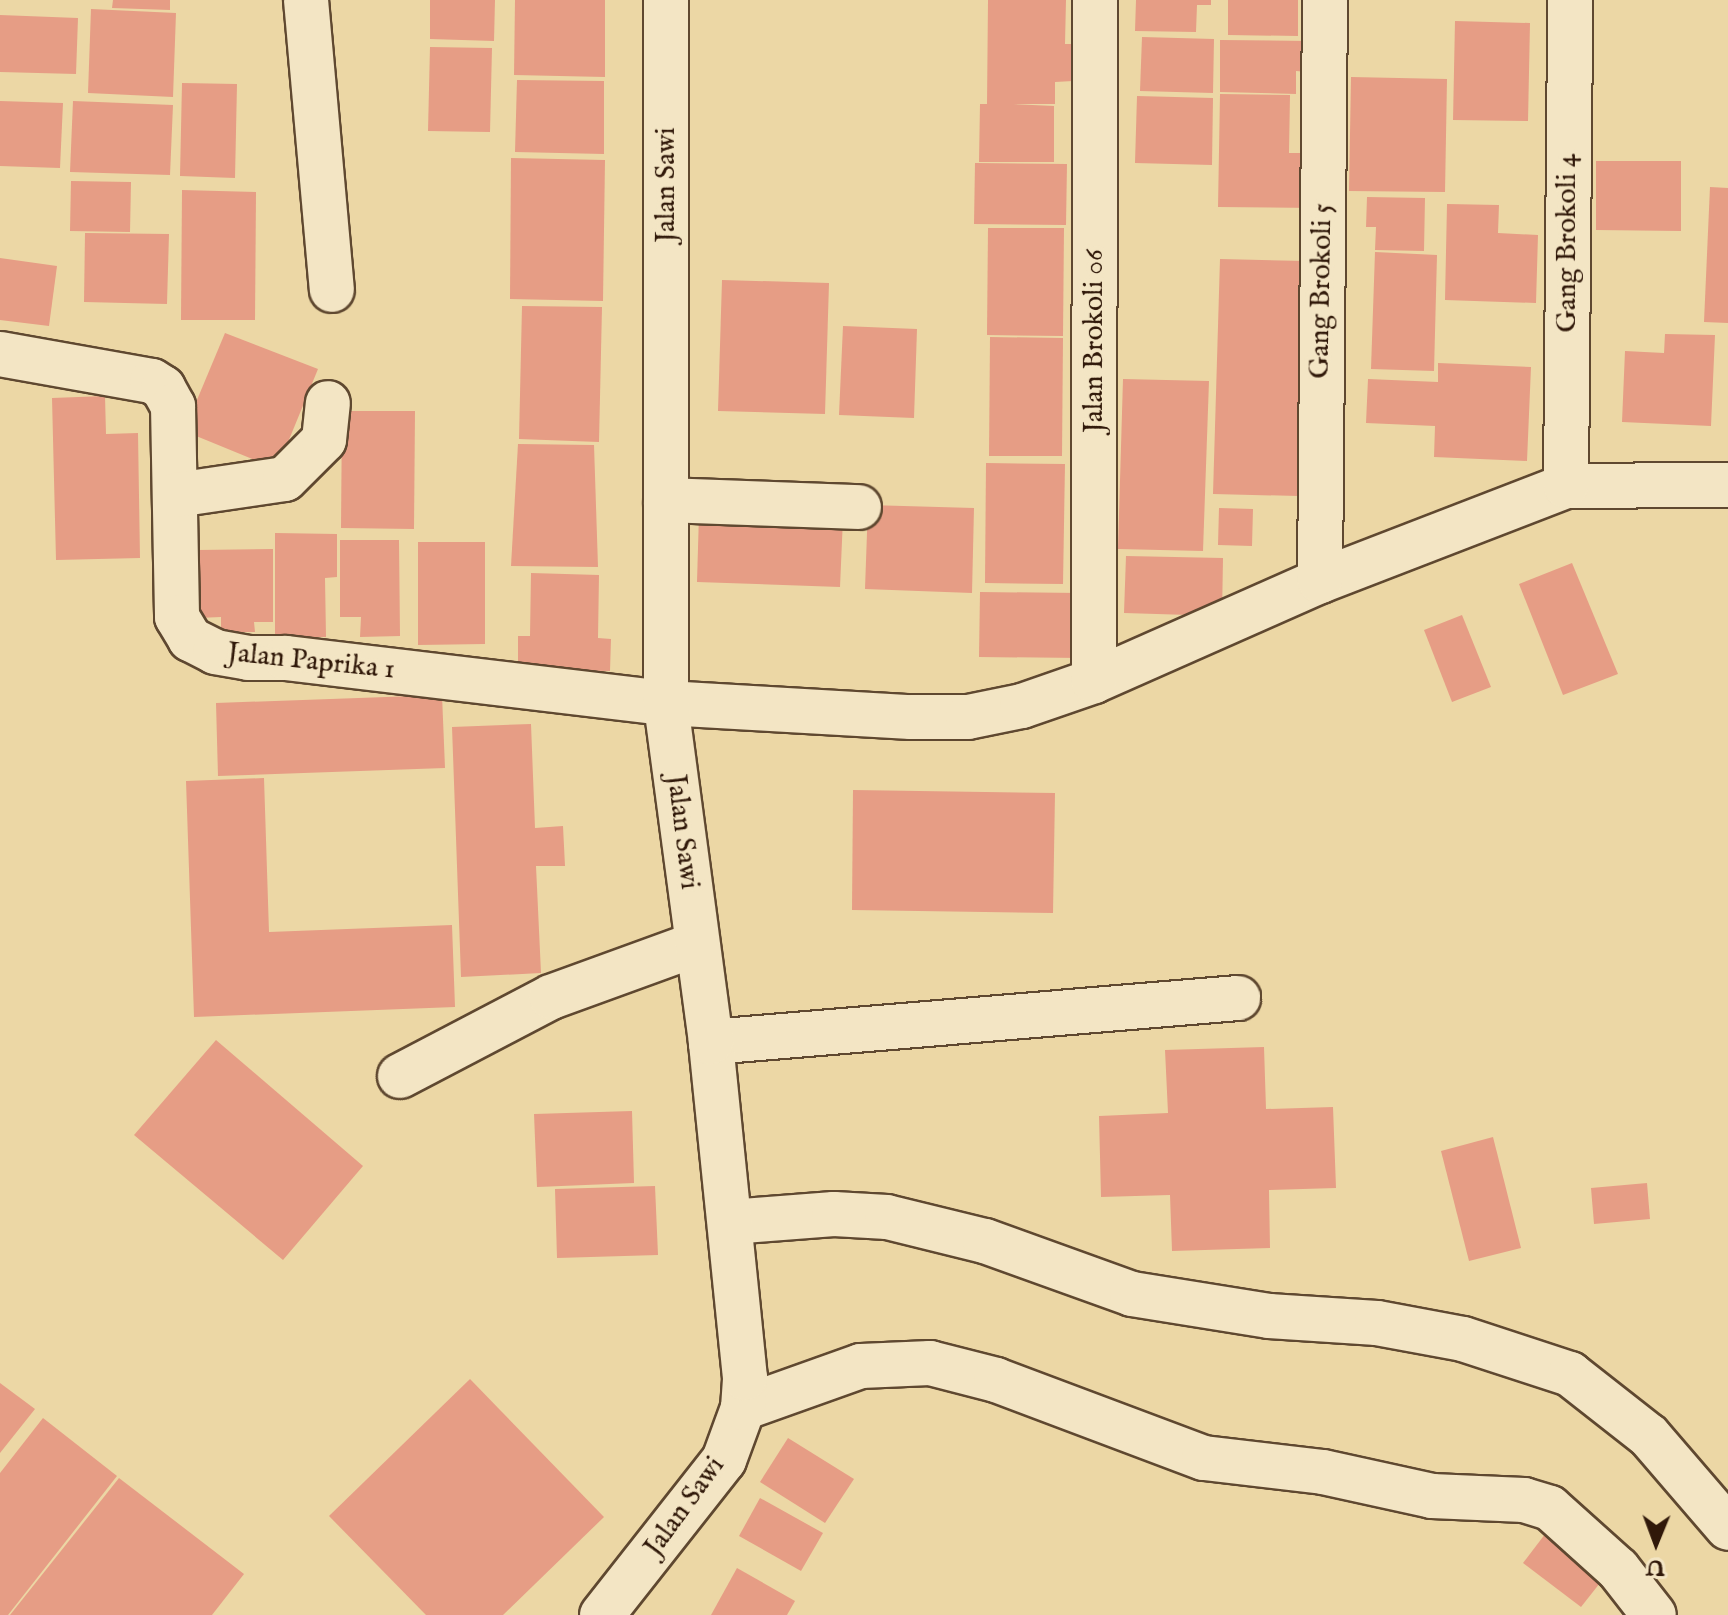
<!DOCTYPE html>
<html>
<head>
<meta charset="utf-8">
<style>
  body { margin:0 }
  #map { position:relative; width:1728px; height:1615px; overflow:hidden; background:#ecd7a5; font-family:"IM FELL English",serif }
  div>[style] { position:absolute }
  .building>* { inset:0; background:#e69d85 }
  .roads { filter:drop-shadow(2px 0 #5f4830) drop-shadow(-2px 0 #5f4830) drop-shadow(0 2px #5f4830) drop-shadow(0 -2px #5f4830) }
  .minor>* { height:44px; margin:-22px; padding:0 22px; transform-origin:22px; border-radius:22px; background:#f3e5c4 }
  span { translate:-50% -50%; white-space:nowrap; text-align:center; line-height:1.15; -webkit-text-stroke:8px #f3e5c4; paint-order:stroke }
  .street-label { font-size:28px; color:#301809 }
  .north { position:absolute; left:1616px; top:1503px; width:80px; height:80px; -webkit-text-stroke:6px #f3e5c4; paint-order:stroke; rotate:181deg; font-size:22px; font-weight:700; line-height:32px; text-align:center; color:#301809 }
  .north::after { content:''; display:block; margin:auto; width:28px; height:36px; background:#301809; clip-path:polygon(50% 0,100% 100%,50% 72%,0 100%) }
</style>
</head>
<body>
<div id="map">
  <div class="building">
    <i style="clip-path:polygon(113px 0,170px 0,170px 10px,112px 8px)"></i>
    <i style="clip-path:polygon(430px 0,495px 0,494px 41px,430px 39px)"></i>
    <i style="clip-path:polygon(515px 0,605px 0,605px 77px,514px 75px)"></i>
    <i style="clip-path:polygon(988px 0,1066px 0,1065px 44px,1074px 44px,1073px 81px,1055px 82px,1055px 104px,1013px 104px,1054px 106px,1054px 162px,979px 162px,980px 104px,987px 104px)"></i>
    <i style="clip-path:polygon(1136px 0,1211px 0,1211px 5px,1197px 5px,1196px 32px,1135px 31px)"></i>
    <i style="clip-path:polygon(1228px 0,1298px 0,1298px 36px,1228px 35px)"></i>
    <i style="clip-path:polygon(91px 9px,176px 13px,173px 97px,88px 93px)"></i>
    <i style="clip-path:polygon(0 15px,78px 18px,76px 74px,0 72px)"></i>
    <i style="clip-path:polygon(1455px 21px,1530px 23px,1528px 121px,1453px 120px)"></i>
    <i style="clip-path:polygon(1142px 37px,1214px 39px,1213px 93px,1140px 91px)"></i>
    <i style="clip-path:polygon(1220px 40px,1309px 41px,1308px 72px,1296px 71px,1296px 94px,1220px 92px)"></i>
    <i style="clip-path:polygon(430px 47px,492px 48px,490px 132px,428px 131px)"></i>
    <i style="clip-path:polygon(1351px 77px,1447px 79px,1445px 192px,1349px 191px)"></i>
    <i style="clip-path:polygon(517px 80px,604px 81px,604px 154px,515px 152px)"></i>
    <i style="clip-path:polygon(182px 83px,237px 84px,235px 178px,180px 176px)"></i>
    <i style="clip-path:polygon(1220px 94px,1290px 95px,1289px 153px,1316px 153px,1315px 208px,1218px 207px)"></i>
    <i style="clip-path:polygon(1137px 96px,1213px 98px,1212px 165px,1135px 163px)"></i>
    <i style="clip-path:polygon(0 101px,63px 103px,60px 168px,0 166px)"></i>
    <i style="clip-path:polygon(73px 101px,173px 105px,170px 175px,70px 172px)"></i>
    <i style="clip-path:polygon(511px 158px,605px 160px,603px 301px,510px 299px)"></i>
    <i style="clip-path:polygon(1596px 161px,1681px 161px,1681px 231px,1596px 230px)"></i>
    <i style="clip-path:polygon(975px 163px,1067px 164px,1066px 225px,974px 224px)"></i>
    <i style="clip-path:polygon(71px 181px,131px 182px,130px 232px,70px 231px)"></i>
    <i style="clip-path:polygon(1710px 187px,1728px 188px,1728px 323px,1704px 322px)"></i>
    <i style="clip-path:polygon(182px 190px,256px 192px,255px 320px,181px 320px)"></i>
    <i style="clip-path:polygon(1367px 197px,1425px 198px,1424px 251px,1375px 250px,1376px 227px,1366px 227px)"></i>
    <i style="clip-path:polygon(1447px 204px,1499px 205px,1498px 233px,1538px 235px,1536px 303px,1445px 300px)"></i>
    <i style="clip-path:polygon(988px 228px,1064px 228px,1063px 336px,987px 335px)"></i>
    <i style="clip-path:polygon(85px 233px,169px 234px,167px 304px,84px 302px)"></i>
    <i style="clip-path:polygon(1375px 252px,1437px 255px,1434px 371px,1371px 369px)"></i>
    <i style="clip-path:polygon(0 258px,57px 266px,49px 326px,0 320px)"></i>
    <i style="clip-path:polygon(1220px 259px,1305px 261px,1298px 496px,1213px 494px)"></i>
    <i style="clip-path:polygon(722px 280px,829px 283px,825px 414px,718px 411px)"></i>
    <i style="clip-path:polygon(522px 306px,602px 307px,599px 442px,519px 439px)"></i>
    <i style="clip-path:polygon(843px 326px,917px 329px,914px 418px,839px 415px)"></i>
    <i style="clip-path:polygon(225px 333px,318px 369px,277px 469px,184px 431px)"></i>
    <i style="clip-path:polygon(1665px 334px,1715px 335px,1711px 426px,1622px 422px,1625px 351px,1664px 353px)"></i>
    <i style="clip-path:polygon(990px 337px,1063px 338px,1062px 456px,989px 456px)"></i>
    <i style="clip-path:polygon(1438px 363px,1531px 367px,1527px 461px,1434px 457px,1435px 426px,1366px 423px,1368px 379px,1438px 382px)"></i>
    <i style="clip-path:polygon(1123px 379px,1209px 381px,1203px 551px,1118px 549px)"></i>
    <i style="clip-path:polygon(105px 396px,106px 434px,138px 433px,140px 558px,56px 560px,52px 398px)"></i>
    <i style="clip-path:polygon(342px 411px,415px 411px,414px 529px,341px 528px)"></i>
    <i style="clip-path:polygon(518px 444px,594px 445px,598px 567px,511px 566px)"></i>
    <i style="clip-path:polygon(986px 463px,1065px 464px,1063px 584px,985px 583px)"></i>
    <i style="clip-path:polygon(868px 505px,974px 508px,972px 593px,865px 589px)"></i>
    <i style="clip-path:polygon(1219px 508px,1253px 509px,1252px 546px,1218px 545px)"></i>
    <i style="clip-path:polygon(699px 514px,843px 518px,840px 587px,697px 582px)"></i>
    <i style="clip-path:polygon(275px 533px,337px 534px,337px 577px,325px 578px,326px 637px,275px 637px)"></i>
    <i style="clip-path:polygon(340px 540px,399px 540px,400px 636px,360px 637px,361px 617px,340px 617px)"></i>
    <i style="clip-path:polygon(418px 542px,485px 542px,485px 644px,418px 645px)"></i>
    <i style="clip-path:polygon(273px 549px,273px 622px,254px 622px,255px 632px,221px 632px,221px 617px,198px 618px,198px 550px)"></i>
    <i style="clip-path:polygon(1126px 556px,1223px 558px,1222px 616px,1124px 613px)"></i>
    <i style="clip-path:polygon(1572px 563px,1618px 674px,1563px 695px,1519px 584px)"></i>
    <i style="clip-path:polygon(531px 573px,599px 575px,598px 638px,611px 639px,610px 671px,518px 670px,518px 636px,530px 636px)"></i>
    <i style="clip-path:polygon(980px 592px,1080px 593px,1080px 658px,979px 657px)"></i>
    <i style="clip-path:polygon(1462px 615px,1491px 687px,1452px 702px,1424px 630px)"></i>
    <i style="clip-path:polygon(442px 695px,445px 768px,218px 776px,216px 703px)"></i>
    <i style="clip-path:polygon(531px 724px,535px 828px,563px 826px,565px 866px,536px 866px,541px 973px,461px 977px,452px 727px)"></i>
    <i style="clip-path:polygon(264px 778px,269px 932px,452px 925px,455px 1007px,194px 1017px,186px 781px)"></i>
    <i style="clip-path:polygon(853px 790px,1055px 793px,1053px 913px,852px 910px)"></i>
    <i style="clip-path:polygon(216px 1040px,363px 1166px,283px 1260px,134px 1135px)"></i>
    <i style="clip-path:polygon(1264px 1047px,1266px 1109px,1333px 1107px,1336px 1188px,1269px 1190px,1270px 1248px,1172px 1251px,1170px 1195px,1101px 1197px,1099px 1116px,1168px 1113px,1165px 1050px)"></i>
    <i style="clip-path:polygon(632px 1111px,634px 1183px,537px 1187px,534px 1114px)"></i>
    <i style="clip-path:polygon(1493px 1137px,1521px 1248px,1469px 1261px,1441px 1151px)"></i>
    <i style="clip-path:polygon(1647px 1183px,1650px 1219px,1594px 1224px,1591px 1188px)"></i>
    <i style="clip-path:polygon(655px 1186px,658px 1255px,557px 1258px,555px 1189px)"></i>
    <i style="clip-path:polygon(470px 1379px,604px 1517px,503px 1615px,426px 1615px,329px 1516px)"></i>
    <i style="clip-path:polygon(0 1383px,35px 1409px,0 1453px)"></i>
    <i style="clip-path:polygon(43px 1418px,117px 1476px,8px 1615px,0 1615px,0 1473px)"></i>
    <i style="clip-path:polygon(788px 1438px,854px 1479px,825px 1523px,760px 1482px)"></i>
    <i style="clip-path:polygon(119px 1478px,244px 1574px,212px 1615px,10px 1615px)"></i>
    <i style="clip-path:polygon(760px 1498px,823px 1533px,801px 1571px,739px 1536px)"></i>
    <i style="clip-path:polygon(1552px 1525px,1611px 1569px,1581px 1607px,1523px 1563px)"></i>
    <i style="clip-path:polygon(737px 1568px,795px 1601px,787px 1615px,711px 1615px)"></i>
  </div>
  <div class="roads">
    <div class="minor">
      <i style="left:306px;top:0;width:291px;rotate:84.9deg"></i>
      <i style="left:0;top:354px;width:154px;rotate:10.1deg"></i>
      <i style="left:152px;top:381px;width:13px;rotate:32deg"></i>
      <i style="left:163px;top:388px;width:21px;rotate:61deg"></i>
      <i style="left:173px;top:406px;width:211px;rotate:88.9deg"></i>
      <i style="left:177px;top:617px;width:26px;rotate:59deg"></i>
      <i style="left:190px;top:639px;width:28px;rotate:27deg"></i>
      <i style="left:215px;top:652px;width:34px;rotate:10deg"></i>
      <i style="left:248px;top:658px;width:38px"></i>
      <i style="left:286px;top:658px;width:383px;rotate:6.8deg"></i>
      <i style="left:666px;top:703px;width:245px;rotate:3.3deg"></i>
      <i style="left:911px;top:717px;width:57px"></i>
      <i style="left:968px;top:717px;width:55px;rotate:-11.5deg"></i>
      <i style="left:1022px;top:706px;width:76px;rotate:-19.1deg"></i>
      <i style="left:1094px;top:681px;width:247px;rotate:-23.9deg"></i>
      <i style="left:1320px;top:581px;width:264px;rotate:-21.1deg"></i>
      <i style="left:1566px;top:486px;width:162px;rotate:-0.4deg"></i>
      <i style="left:1566px;top:486px;width:486px;rotate:-89.5deg"></i>
      <i style="left:176px;top:495px;width:110px;rotate:-8.4deg"></i>
      <i style="left:285px;top:479px;width:55px;rotate:-45deg"></i>
      <i style="left:324px;top:440px;width:37px;rotate:-84deg"></i>
      <i style="left:666px;top:500px;width:193px;rotate:2.1deg"></i>
      <i style="left:1320px;top:581px;width:581px;rotate:-89.51deg"></i>
      <i style="left:1094px;top:681px;width:681px;rotate:-89.92deg"></i>
      <i style="left:711px;top:1042px;width:529px;rotate:-4.77deg"></i>
      <i style="left:400px;top:1076px;width:170px;rotate:-27.6deg"></i>
      <i style="left:551px;top:997px;width:155px;rotate:-20deg"></i>
      <i style="left:730px;top:1222px;width:104px;rotate:-4.4deg"></i>
      <i style="left:834px;top:1214px;width:53px;rotate:3.2deg"></i>
      <i style="left:887px;top:1217px;width:101px;rotate:13.8deg"></i>
      <i style="left:985px;top:1241px;width:156px;rotate:19.8deg"></i>
      <i style="left:1132px;top:1294px;width:139px;rotate:9.1deg"></i>
      <i style="left:1269px;top:1316px;width:108px;rotate:3.7deg"></i>
      <i style="left:1377px;top:1323px;width:87px;rotate:10.5deg"></i>
      <i style="left:1463px;top:1339px;width:113px;rotate:18.1deg"></i>
      <i style="left:1570px;top:1374px;width:100px;rotate:38.1deg"></i>
      <i style="left:1649px;top:1436px;width:121px;rotate:49.3deg"></i>
      <i style="left:743px;top:1408px;width:125px;rotate:-19.6deg"></i>
      <i style="left:861px;top:1366px;width:69px;rotate:-2.5deg"></i>
      <i style="left:930px;top:1363px;width:68px;rotate:14.4deg"></i>
      <i style="left:996px;top:1380px;width:222px;rotate:20.6deg"></i>
      <i style="left:1204px;top:1458px;width:120px;rotate:6.7deg"></i>
      <i style="left:1323px;top:1472px;width:112px;rotate:12.4deg"></i>
      <i style="left:1432px;top:1496px;width:92px;rotate:2.5deg"></i>
      <i style="left:1524px;top:1500px;width:27px;rotate:17deg"></i>
      <i style="left:1550px;top:1508px;width:91px;rotate:41.9deg"></i>
      <i style="left:1618px;top:1569px;width:58px;rotate:52deg"></i>
      <i style="left:602px;top:1615px;width:197px;rotate:-51.8deg"></i>
      <i style="left:724px;top:1460px;width:55px;rotate:-69.9deg"></i>
      <i style="left:743px;top:1408px;width:30px;rotate:-86deg"></i>
      <i style="left:745px;top:1378px;width:338px;rotate:-95.8deg"></i>
      <i style="left:711px;top:1042px;width:342px;rotate:-97.6deg"></i>
      <i style="left:666px;top:703px;width:703px;rotate:-90deg"></i>
    </div>
  </div>
  <div class="street-label">
    <span style="left:667px;top:185px;rotate:-90deg">Jalan Sawi</span>
    <span style="left:1568px;top:243px;rotate:-90deg">Gang Brokoli 4</span>
    <span style="left:1322px;top:291px;rotate:-89deg">Gang Brokoli 5</span>
    <span style="left:1095px;top:341px;rotate:-90deg">Jalan Brokoli 06</span>
    <span style="left:311px;top:662px;rotate:6deg">Jalan Paprika 1</span>
    <span style="left:682px;top:832px;rotate:83deg">Jalan Sawi</span>
    <span style="left:685px;top:1507px;rotate:-54deg">Jalan Sawi</span>
  </div>
  <div class="north">U</div>
</div>
</body>
</html>
